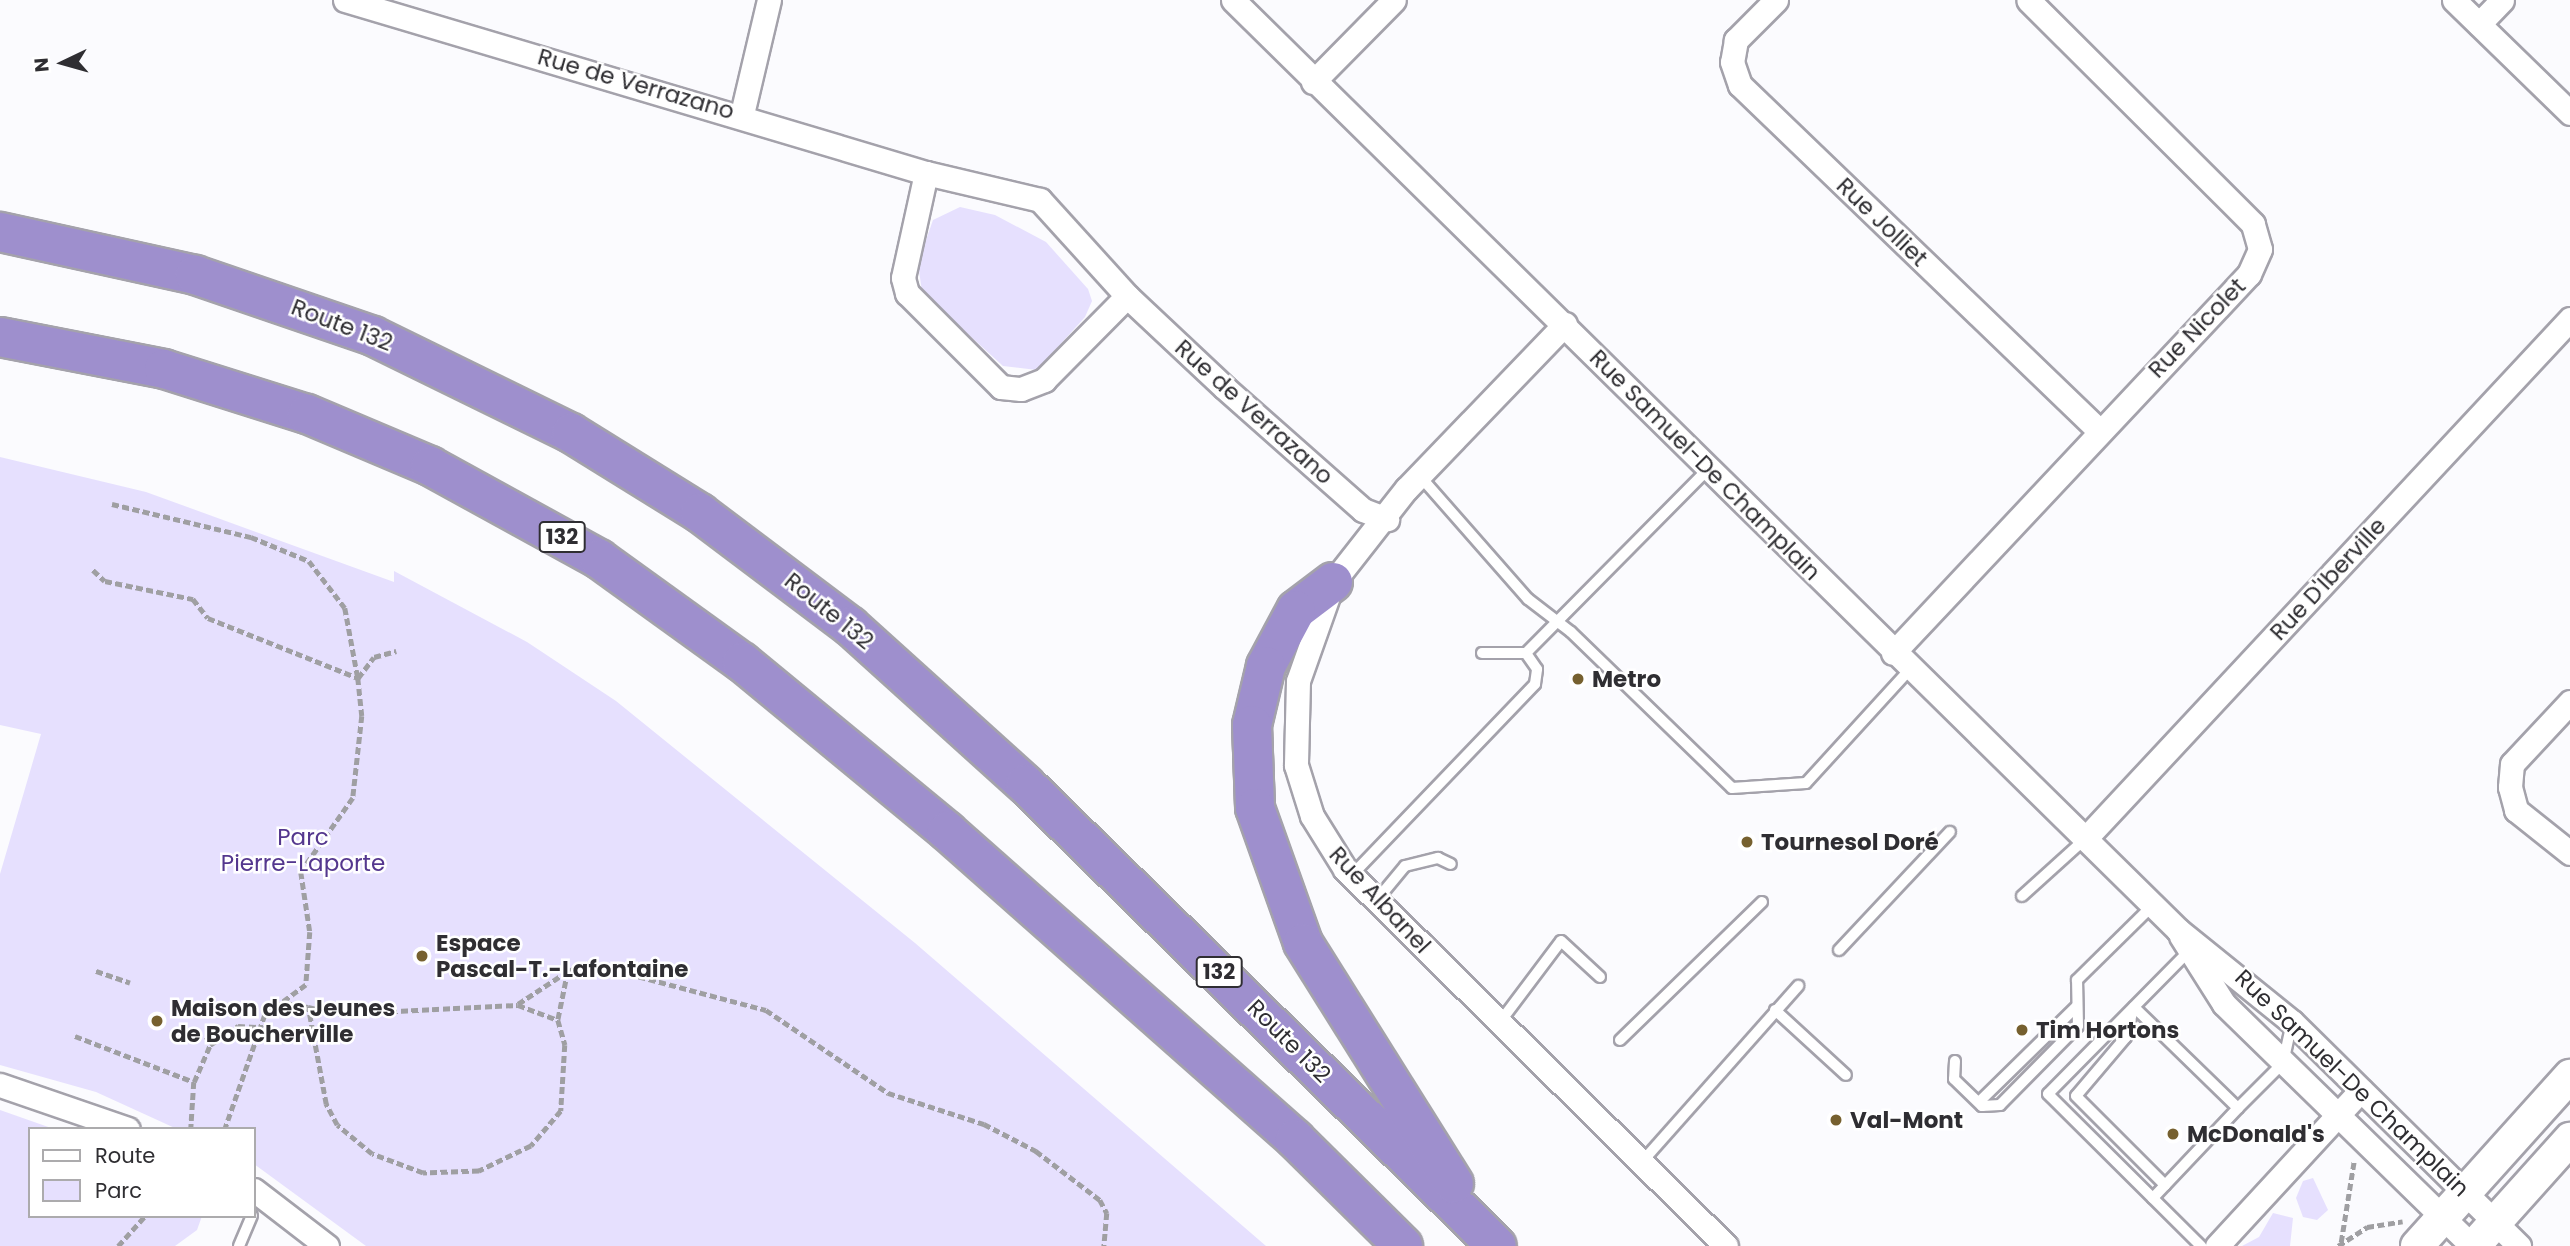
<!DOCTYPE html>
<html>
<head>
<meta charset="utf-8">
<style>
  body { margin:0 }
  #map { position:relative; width:2570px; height:1246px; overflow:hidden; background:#fbfbfe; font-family:Poppins,sans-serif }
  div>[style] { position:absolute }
  .green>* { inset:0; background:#e6e0fe }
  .path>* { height:4.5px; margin-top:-2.25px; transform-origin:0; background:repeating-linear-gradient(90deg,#9f9fa2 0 7px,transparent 0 10.5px) }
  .roads { filter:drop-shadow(2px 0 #a4a2ab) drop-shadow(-2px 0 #a4a2ab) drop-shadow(0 2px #a4a2ab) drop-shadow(0 -2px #a4a2ab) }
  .lane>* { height:10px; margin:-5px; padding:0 5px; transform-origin:5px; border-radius:5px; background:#fff }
  .street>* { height:23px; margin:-11.5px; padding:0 11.5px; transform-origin:11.5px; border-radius:11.5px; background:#fff }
  .secondary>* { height:32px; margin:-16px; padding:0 16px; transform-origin:16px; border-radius:16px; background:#fff }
  .highway>* { height:38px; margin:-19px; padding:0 19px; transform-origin:19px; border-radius:19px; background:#9e8fcd }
  .dots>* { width:19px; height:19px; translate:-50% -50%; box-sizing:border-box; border:4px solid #fff; border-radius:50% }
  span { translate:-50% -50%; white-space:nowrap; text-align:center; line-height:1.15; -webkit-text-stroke:5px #fff; paint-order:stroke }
  .shield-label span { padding:2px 5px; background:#fff; border:2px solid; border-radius:5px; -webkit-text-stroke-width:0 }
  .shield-label { font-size:21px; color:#2f2e32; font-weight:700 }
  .street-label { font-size:23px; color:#2f2e32 }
  .poi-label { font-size:23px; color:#2f2e32; font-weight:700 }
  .left { translate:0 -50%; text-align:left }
  .park-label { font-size:23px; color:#54378e }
  .legend { position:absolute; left:28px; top:1127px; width:228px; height:91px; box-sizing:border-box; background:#fff; border:2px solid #acabad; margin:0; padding:9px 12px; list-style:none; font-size:21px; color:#2f2e32 }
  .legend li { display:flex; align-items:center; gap:14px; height:35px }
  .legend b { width:35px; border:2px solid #acabad }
  .north { position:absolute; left:28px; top:28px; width:70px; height:70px; -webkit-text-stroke:5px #fff; paint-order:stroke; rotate:265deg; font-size:19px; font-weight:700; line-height:28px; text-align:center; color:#2f2e32 }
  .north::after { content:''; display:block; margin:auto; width:24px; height:32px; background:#2f2e32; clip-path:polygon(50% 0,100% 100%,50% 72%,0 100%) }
</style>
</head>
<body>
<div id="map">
  <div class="green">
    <i style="clip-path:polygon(960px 207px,995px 215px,1046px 242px,1088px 289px,1092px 301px,1085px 317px,1037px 370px,1003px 366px,922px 292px,918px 263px,933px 220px)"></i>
    <i style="clip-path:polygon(0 457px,146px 492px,394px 582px,394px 571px,527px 642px,616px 701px,915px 943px,1266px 1246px,366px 1246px,254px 1164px,254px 1129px,177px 1129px,96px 1092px,0 1065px,0 874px,41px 734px,0 725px)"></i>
    <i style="clip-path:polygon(0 1110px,54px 1129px,30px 1129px,30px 1216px,202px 1216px,197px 1230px,175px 1246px,0 1246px)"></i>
    <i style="clip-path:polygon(2313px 1178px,2328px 1210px,2317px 1220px,2303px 1217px,2296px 1198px,2303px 1181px)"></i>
    <i style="clip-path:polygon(2273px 1213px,2293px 1218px,2290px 1246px,2242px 1246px,2259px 1237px)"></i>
  </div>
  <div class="path">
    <i style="left:112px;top:504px;width:143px;rotate:13.4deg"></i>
    <i style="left:251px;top:537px;width:63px;rotate:22.5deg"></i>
    <i style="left:309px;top:561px;width:59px;rotate:52.5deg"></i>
    <i style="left:345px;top:608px;width:71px;rotate:79.5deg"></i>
    <i style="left:358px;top:678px;width:38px;rotate:84deg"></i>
    <i style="left:362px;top:716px;width:82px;rotate:96.3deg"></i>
    <i style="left:353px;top:798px;width:90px;rotate:125.1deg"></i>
    <i style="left:301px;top:872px;width:61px;rotate:81.5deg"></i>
    <i style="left:310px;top:932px;width:53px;rotate:94.3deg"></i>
    <i style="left:306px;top:985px;width:51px;rotate:143.8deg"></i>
    <i style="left:265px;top:1015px;width:121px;rotate:109.3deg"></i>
    <i style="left:93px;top:570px;width:16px;rotate:43deg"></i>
    <i style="left:105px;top:581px;width:90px;rotate:11.6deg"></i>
    <i style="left:193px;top:599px;width:24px;rotate:52deg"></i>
    <i style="left:208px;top:618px;width:162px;rotate:21.8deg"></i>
    <i style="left:358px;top:678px;width:26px;rotate:-53deg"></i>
    <i style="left:374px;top:657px;width:23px;rotate:-15deg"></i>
    <i style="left:96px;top:971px;width:36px;rotate:19deg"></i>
    <i style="left:568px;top:971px;width:22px;rotate:-22deg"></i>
    <i style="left:588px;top:963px;width:184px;rotate:14.8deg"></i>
    <i style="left:766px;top:1010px;width:148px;rotate:34.2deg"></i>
    <i style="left:888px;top:1093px;width:101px;rotate:17.9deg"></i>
    <i style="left:984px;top:1124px;width:59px;rotate:27.4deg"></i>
    <i style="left:1036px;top:1151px;width:81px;rotate:37.4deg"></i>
    <i style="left:1100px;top:1200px;width:15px;rotate:62deg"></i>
    <i style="left:1107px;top:1213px;width:33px;rotate:95deg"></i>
    <i style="left:285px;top:1003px;width:23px;rotate:10deg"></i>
    <i style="left:518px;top:1004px;width:60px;rotate:-33.4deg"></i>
    <i style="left:568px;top:971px;width:50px;rotate:101.5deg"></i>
    <i style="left:518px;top:1005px;width:43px;rotate:20.6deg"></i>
    <i style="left:558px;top:1020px;width:26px;rotate:74deg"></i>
    <i style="left:565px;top:1045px;width:66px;rotate:93.5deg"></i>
    <i style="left:561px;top:1111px;width:46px;rotate:130.6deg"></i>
    <i style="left:531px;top:1146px;width:58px;rotate:154.3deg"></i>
    <i style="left:479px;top:1171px;width:56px;rotate:178deg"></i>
    <i style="left:423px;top:1173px;width:54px;rotate:-159.6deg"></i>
    <i style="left:372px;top:1154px;width:45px;rotate:-140.4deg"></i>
    <i style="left:337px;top:1125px;width:24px;rotate:-118deg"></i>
    <i style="left:326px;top:1104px;width:99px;rotate:-100.5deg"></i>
    <i style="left:308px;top:1007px;width:31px;rotate:13deg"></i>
    <i style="left:338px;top:1014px;width:180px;rotate:-2.9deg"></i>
    <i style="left:185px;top:1030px;width:32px;rotate:18deg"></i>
    <i style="left:75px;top:1036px;width:128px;rotate:21.1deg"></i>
    <i style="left:194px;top:1082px;width:47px;rotate:93.7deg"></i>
    <i style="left:194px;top:1082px;width:40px;rotate:-66.6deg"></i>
    <i style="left:210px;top:1045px;width:34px;rotate:-34deg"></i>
    <i style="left:238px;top:1026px;width:22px;rotate:3deg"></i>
    <i style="left:2341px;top:1242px;width:82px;rotate:-80.9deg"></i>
    <i style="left:118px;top:1246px;width:40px;rotate:-48deg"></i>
    <i style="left:2338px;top:1246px;width:35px;rotate:-33deg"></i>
    <i style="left:2367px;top:1227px;width:36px;rotate:-9deg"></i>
  </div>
  <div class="roads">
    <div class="lane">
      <i style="left:1419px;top:475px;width:165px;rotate:48.7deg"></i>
      <i style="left:1528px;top:599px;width:54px;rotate:37.5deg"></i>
      <i style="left:1571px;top:632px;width:224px;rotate:44.1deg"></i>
      <i style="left:1732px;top:788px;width:74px;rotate:-3.9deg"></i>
      <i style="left:1806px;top:783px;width:154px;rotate:-47.6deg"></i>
      <i style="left:1482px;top:653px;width:44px"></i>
      <i style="left:1526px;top:653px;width:259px;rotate:-45.3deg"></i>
      <i style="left:1351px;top:876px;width:266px;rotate:-46.2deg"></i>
      <i style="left:1535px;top:684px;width:15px;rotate:-82deg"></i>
      <i style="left:1537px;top:669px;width:19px;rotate:-125deg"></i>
      <i style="left:2022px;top:896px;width:85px;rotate:-42.1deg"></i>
      <i style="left:1376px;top:901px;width:45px;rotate:-50.4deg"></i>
      <i style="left:1405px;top:866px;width:34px;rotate:-14deg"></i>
      <i style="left:1438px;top:858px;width:14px;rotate:25deg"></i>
      <i style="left:1839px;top:950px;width:162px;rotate:-46.8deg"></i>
      <i style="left:2190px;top:950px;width:202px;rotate:134.6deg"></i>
      <i style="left:2048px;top:1094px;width:216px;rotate:44.8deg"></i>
      <i style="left:2134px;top:1007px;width:145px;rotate:44.2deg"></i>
      <i style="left:2238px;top:1108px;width:124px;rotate:133.4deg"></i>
      <i style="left:2133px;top:1009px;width:29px;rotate:104deg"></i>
      <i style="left:2126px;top:1037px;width:77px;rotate:130.3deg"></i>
      <i style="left:2076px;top:1096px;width:126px;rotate:45deg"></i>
      <i style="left:1775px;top:1010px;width:96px;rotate:42.5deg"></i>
      <i style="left:1500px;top:1022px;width:101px;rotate:-53deg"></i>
      <i style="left:1561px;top:941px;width:53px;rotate:42.7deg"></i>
      <i style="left:1620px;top:1040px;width:198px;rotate:-44.2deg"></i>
      <i style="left:1955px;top:1061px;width:18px;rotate:93deg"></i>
      <i style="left:1954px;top:1079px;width:39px;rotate:44deg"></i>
      <i style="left:1982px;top:1106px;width:18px;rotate:-3deg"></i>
      <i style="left:2000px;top:1105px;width:111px;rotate:-45.4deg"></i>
      <i style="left:2078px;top:1026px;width:46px;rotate:-91.2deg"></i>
      <i style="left:2077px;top:980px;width:107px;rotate:-44.6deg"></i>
      <i style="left:1979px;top:1102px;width:137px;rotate:-44.4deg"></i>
      <i style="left:2238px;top:1108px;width:64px;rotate:-45deg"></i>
      <i style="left:2283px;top:1063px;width:42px;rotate:-77.6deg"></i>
      <i style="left:1641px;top:1163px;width:237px;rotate:-48.4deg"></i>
      <i style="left:239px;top:1246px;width:33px;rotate:-67deg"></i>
    </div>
    <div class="street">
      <i style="left:345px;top:0;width:606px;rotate:16.58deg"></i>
      <i style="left:926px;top:173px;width:117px;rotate:13.3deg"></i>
      <i style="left:1040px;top:200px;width:130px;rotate:47.8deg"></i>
      <i style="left:1127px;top:296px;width:134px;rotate:43.2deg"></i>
      <i style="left:1225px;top:388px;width:184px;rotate:41.5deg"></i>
      <i style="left:1363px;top:510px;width:26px;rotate:21deg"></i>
      <i style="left:1233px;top:0;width:1326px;rotate:44.54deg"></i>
      <i style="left:2178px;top:930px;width:146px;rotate:38.9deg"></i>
      <i style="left:2292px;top:1022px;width:319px;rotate:44.6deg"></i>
      <i style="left:1776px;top:0;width:57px;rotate:135deg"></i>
      <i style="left:1736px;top:40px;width:22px;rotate:100deg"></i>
      <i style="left:1732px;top:62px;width:24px;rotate:71deg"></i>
      <i style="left:1740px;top:85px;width:497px;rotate:43.9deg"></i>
      <i style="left:2454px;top:0;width:162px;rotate:44.2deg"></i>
      <i style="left:2479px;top:24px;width:33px;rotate:-46deg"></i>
      <i style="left:1313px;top:82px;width:115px;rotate:-45.4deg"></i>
      <i style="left:742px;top:114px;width:117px;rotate:-76.7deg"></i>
      <i style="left:926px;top:173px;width:107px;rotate:102.4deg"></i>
      <i style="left:903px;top:278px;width:16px;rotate:75deg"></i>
      <i style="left:907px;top:293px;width:133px;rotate:45deg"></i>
      <i style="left:1001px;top:387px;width:20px;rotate:6deg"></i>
      <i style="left:1021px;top:389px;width:25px;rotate:-21deg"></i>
      <i style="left:1044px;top:380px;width:118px;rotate:-45.3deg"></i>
      <i style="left:1565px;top:324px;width:229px;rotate:133.9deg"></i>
      <i style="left:1406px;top:489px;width:118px;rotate:128.1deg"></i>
      <i style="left:1333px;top:582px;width:105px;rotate:109.5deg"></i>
      <i style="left:1298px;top:681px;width:84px;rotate:91.4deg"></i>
      <i style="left:1296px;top:765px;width:53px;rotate:72.6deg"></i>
      <i style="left:1312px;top:816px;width:62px;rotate:58.1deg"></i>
      <i style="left:1345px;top:869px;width:536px;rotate:44.7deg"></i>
      <i style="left:1893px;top:653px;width:520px;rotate:-46.79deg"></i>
      <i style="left:2249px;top:274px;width:27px;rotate:-66deg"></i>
      <i style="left:2260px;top:249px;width:26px;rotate:-106deg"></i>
      <i style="left:2253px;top:224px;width:317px;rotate:-135.1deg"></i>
      <i style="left:2570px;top:702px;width:85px;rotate:133.1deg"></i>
      <i style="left:2512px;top:764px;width:23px;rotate:95deg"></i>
      <i style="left:2510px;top:787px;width:24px;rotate:75deg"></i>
      <i style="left:2516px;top:810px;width:69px;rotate:38.5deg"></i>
      <i style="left:2085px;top:839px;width:711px;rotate:-46.99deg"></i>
      <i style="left:2181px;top:936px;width:80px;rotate:57.7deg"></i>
      <i style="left:2224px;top:1004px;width:347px;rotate:44.3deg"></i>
      <i style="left:0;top:1085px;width:135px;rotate:19deg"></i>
      <i style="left:254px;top:1190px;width:92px;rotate:37.5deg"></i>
      <i style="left:2217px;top:1246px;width:212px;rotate:-47.3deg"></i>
    </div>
    <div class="secondary">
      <i style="left:2417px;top:1246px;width:229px;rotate:-48deg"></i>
      <i style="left:2474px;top:1246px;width:144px;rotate:-48.1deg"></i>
    </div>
    <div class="highway">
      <i style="left:0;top:232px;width:200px;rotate:12.4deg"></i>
      <i style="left:195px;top:275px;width:188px;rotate:18.9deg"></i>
      <i style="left:373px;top:336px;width:220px;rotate:26.1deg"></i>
      <i style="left:571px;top:433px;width:152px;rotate:31.8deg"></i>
      <i style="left:700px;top:513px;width:188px;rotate:37deg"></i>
      <i style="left:850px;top:626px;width:236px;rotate:42.1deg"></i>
      <i style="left:1025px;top:784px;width:660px;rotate:44.39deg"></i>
      <i style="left:0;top:337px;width:167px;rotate:11deg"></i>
      <i style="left:164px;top:369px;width:150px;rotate:17.5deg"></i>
      <i style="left:307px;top:414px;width:134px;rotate:22.9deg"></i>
      <i style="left:430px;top:466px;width:193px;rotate:28.8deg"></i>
      <i style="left:599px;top:559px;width:176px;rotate:35.8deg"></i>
      <i style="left:742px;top:662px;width:266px;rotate:39.5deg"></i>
      <i style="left:947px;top:831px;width:465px;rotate:41.5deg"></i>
      <i style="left:1295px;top:1139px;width:152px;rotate:44.7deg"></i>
      <i style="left:1333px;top:582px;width:46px;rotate:142.9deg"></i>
      <i style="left:1296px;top:610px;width:64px;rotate:118.2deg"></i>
      <i style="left:1266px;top:666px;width:61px;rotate:103.3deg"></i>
      <i style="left:1252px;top:725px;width:83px;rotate:87.9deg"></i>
      <i style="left:1255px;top:808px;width:143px;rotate:70.4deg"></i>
      <i style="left:1303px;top:943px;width:284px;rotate:57.9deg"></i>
    </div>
  </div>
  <div class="dots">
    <i style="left:1578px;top:679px;background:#76602f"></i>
    <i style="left:1747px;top:842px;background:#76602f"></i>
    <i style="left:422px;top:956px;background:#76602f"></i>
    <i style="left:157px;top:1021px;background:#76602f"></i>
    <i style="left:2022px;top:1030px;background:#76602f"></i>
    <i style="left:1836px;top:1120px;background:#76602f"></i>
    <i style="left:2173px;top:1134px;background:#76602f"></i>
  </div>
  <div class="shield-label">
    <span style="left:562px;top:537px">132</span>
    <span style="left:1219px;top:972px">132</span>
  </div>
  <div class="street-label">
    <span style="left:636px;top:84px;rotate:16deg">Rue de Verrazano</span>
    <span style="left:1882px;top:222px;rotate:44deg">Rue Jolliet</span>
    <span style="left:342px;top:325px;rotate:21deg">Route 132</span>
    <span style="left:2197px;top:328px;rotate:-46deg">Rue Nicolet</span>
    <span style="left:1254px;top:412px;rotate:42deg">Rue de Verrazano</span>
    <span style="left:1705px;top:465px;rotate:45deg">Rue Samuel-De Champlain</span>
    <span style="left:2328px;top:579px;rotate:-47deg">Rue D'Iberville</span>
    <span style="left:829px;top:611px;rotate:39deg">Route 132</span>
    <span style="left:1380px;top:900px;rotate:47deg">Rue Albanel</span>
    <span style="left:1289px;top:1041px;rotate:45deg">Route 132</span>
    <span style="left:2352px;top:1083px;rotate:44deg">Rue Samuel-De Champlain</span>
  </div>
  <div class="poi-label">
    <span class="left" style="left:1592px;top:679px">Metro</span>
    <span class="left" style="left:1761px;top:842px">Tournesol Doré</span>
    <span class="left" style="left:436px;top:956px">Espace<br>Pascal-T.-Lafontaine</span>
    <span class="left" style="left:171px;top:1021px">Maison des Jeunes<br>de Boucherville</span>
    <span class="left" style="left:2036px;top:1030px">Tim Hortons</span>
    <span class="left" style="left:1850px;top:1120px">Val-Mont</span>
    <span class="left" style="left:2187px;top:1134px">McDonald's</span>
  </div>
  <div class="park-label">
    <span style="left:303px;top:850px">Parc<br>Pierre-Laporte</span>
  </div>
  <ul class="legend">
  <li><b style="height:9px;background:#fff"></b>Route</li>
  <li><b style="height:19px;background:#e6e0fe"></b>Parc</li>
  </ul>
  <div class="north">N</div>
</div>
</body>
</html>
